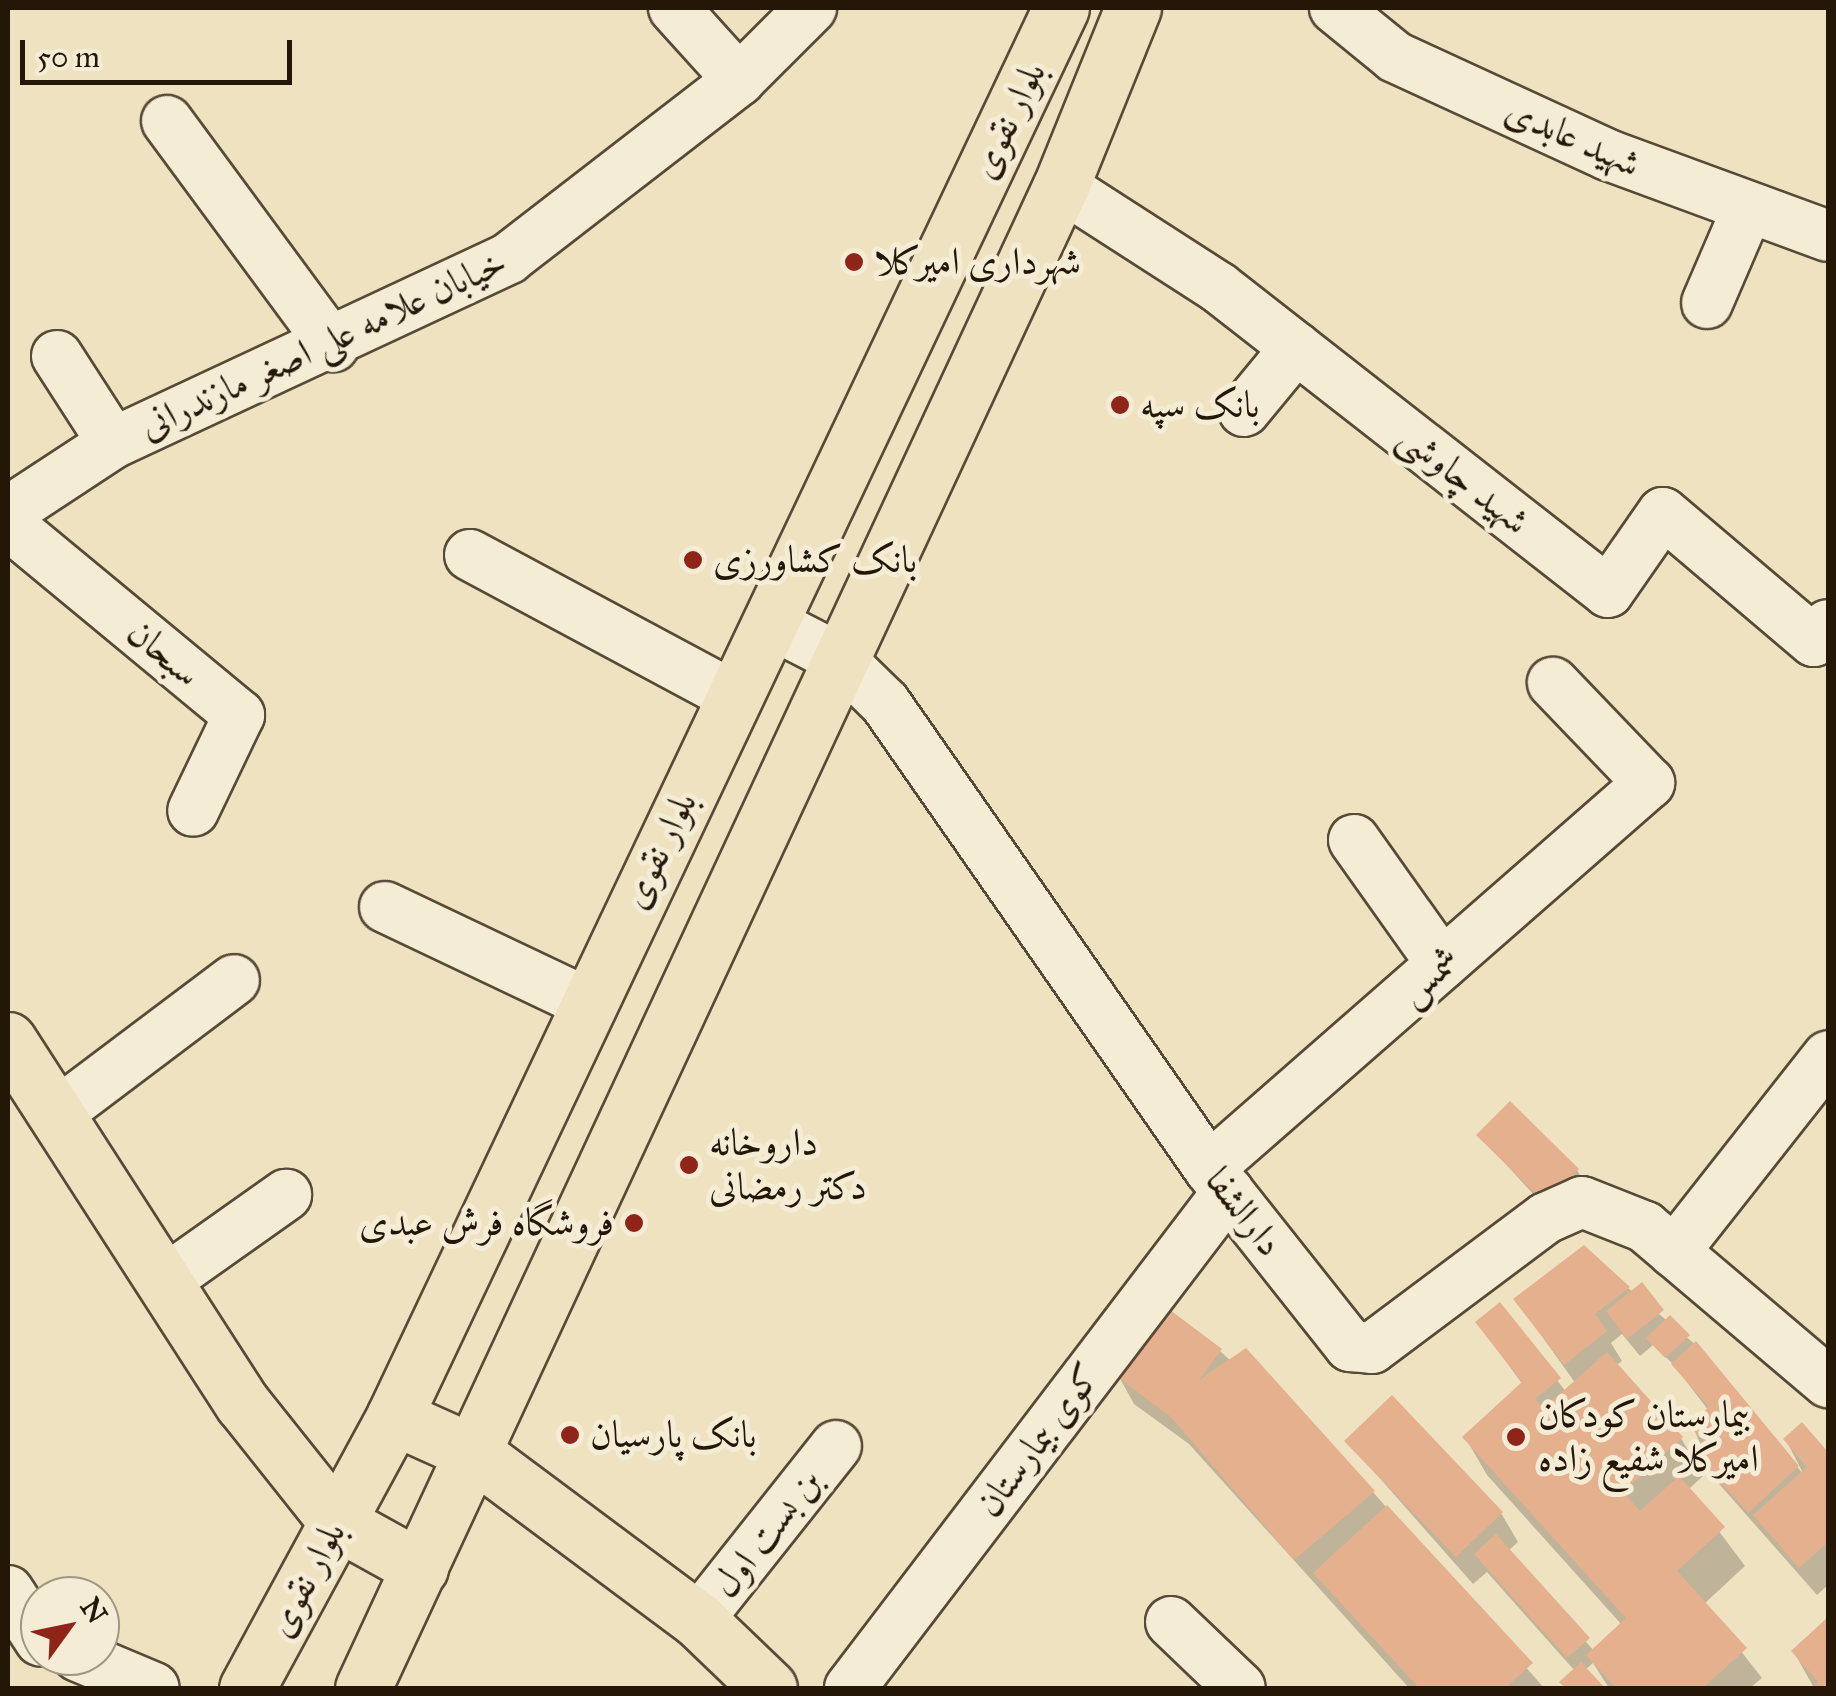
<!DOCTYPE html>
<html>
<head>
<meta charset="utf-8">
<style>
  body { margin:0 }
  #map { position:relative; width:1836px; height:1696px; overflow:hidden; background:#efe2c0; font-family:"IM FELL Great Primer",Amiri,serif }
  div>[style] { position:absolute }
  .shadow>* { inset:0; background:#0003 }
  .building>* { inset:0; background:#e5b08e }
  .roads { filter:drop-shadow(2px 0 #574a36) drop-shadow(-2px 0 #574a36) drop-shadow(0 2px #574a36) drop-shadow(0 -2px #574a36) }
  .minor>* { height:50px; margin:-25px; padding:0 25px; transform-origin:25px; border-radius:25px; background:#f5ecd6 }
  .major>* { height:55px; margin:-27.5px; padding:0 27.5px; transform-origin:27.5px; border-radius:27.5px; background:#efe2c0 }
  .dots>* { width:28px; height:28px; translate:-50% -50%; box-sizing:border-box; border:5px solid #f5ecd6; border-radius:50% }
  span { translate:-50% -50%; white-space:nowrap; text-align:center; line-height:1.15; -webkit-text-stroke:10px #f5ecd6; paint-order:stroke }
  .street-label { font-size:38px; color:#241708 }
  .poi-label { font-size:38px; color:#241708 }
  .left { translate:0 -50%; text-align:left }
  .right { translate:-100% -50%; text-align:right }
  .frame { position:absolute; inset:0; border:10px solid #241708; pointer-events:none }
  .north { position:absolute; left:20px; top:1576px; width:100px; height:100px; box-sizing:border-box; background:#f5ecd6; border:2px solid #a19784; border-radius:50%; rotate:57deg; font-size:28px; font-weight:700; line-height:40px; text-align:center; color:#241708 }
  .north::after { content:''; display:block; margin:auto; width:35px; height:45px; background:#8f2418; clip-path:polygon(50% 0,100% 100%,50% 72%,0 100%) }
  .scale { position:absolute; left:20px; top:40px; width:272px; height:45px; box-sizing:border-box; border:5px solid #241708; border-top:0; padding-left:12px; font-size:30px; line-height:35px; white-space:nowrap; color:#241708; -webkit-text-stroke:8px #f5ecd6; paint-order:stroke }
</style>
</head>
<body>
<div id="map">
  <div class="shadow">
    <i style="clip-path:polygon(1480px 1136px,1577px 1170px,1588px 1189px,1557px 1220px)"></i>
    <i style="clip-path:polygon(1628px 1288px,1696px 1345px,1804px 1475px,1786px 1440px,1802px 1426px,1828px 1455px,1828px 1585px,1817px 1595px,1713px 1477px,1693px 1426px,1709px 1411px,1673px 1364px,1653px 1345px,1640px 1356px,1622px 1334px,1611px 1343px,1622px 1361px,1615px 1366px,1681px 1438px,1703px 1476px,1688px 1490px,1745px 1566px,1704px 1604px,1762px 1678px,1750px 1688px,1609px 1688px,1593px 1663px,1585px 1670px,1602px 1688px,1566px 1688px,1575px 1671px,1487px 1572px,1473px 1584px,1347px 1441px,1501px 1513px,1518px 1542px,1508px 1551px,1594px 1651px,1622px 1625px,1487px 1475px,1465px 1437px,1523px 1385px,1478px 1323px,1500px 1305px,1566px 1392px,1576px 1384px,1516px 1300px)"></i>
    <i style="clip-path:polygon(1220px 1351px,1373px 1492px,1544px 1688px,1409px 1688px,1189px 1444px,1134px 1404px,1118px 1375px)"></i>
    <i style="clip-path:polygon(1828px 1620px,1828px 1688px,1814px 1688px,1794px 1652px)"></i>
  </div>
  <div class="building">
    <i style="clip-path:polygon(1510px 1101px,1579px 1169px,1545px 1203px,1476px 1135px)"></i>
    <i style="clip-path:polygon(1584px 1245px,1630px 1287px,1595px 1314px,1607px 1331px,1564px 1365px,1513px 1299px)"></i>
    <i style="clip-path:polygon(1642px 1282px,1664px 1310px,1627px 1339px,1606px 1311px)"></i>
    <i style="clip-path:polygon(1500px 1302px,1561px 1378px,1535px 1399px,1544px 1408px,1607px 1352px,1683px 1437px,1623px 1492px,1640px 1511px,1679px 1476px,1725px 1527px,1677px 1571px,1747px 1648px,1703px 1688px,1616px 1688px,1586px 1655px,1626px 1618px,1462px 1437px,1522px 1382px,1475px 1322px)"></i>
    <i style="clip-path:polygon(1166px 1307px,1222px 1349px,1199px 1380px,1246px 1348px,1375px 1491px,1294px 1560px,1171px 1417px,1115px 1375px)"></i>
    <i style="clip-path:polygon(1670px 1315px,1690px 1335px,1665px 1358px,1646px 1338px)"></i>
    <i style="clip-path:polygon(1696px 1341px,1799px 1466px,1748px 1513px,1699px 1458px,1710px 1448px,1689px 1425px,1709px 1407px,1671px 1364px)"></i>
    <i style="clip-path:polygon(1392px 1395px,1503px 1512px,1456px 1557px,1344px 1441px)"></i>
    <i style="clip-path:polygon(1802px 1422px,1828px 1452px,1828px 1542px,1799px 1568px,1753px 1515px,1807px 1467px,1783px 1439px)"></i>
    <i style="clip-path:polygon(1387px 1505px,1533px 1663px,1505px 1688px,1419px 1688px,1313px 1573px)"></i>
    <i style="clip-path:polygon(1496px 1534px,1590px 1638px,1567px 1658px,1474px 1554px)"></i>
    <i style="clip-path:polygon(1828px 1617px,1828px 1688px,1811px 1688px,1818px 1682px,1791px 1651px)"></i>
    <i style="clip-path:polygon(1581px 1662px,1605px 1688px,1565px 1688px,1559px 1682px)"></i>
  </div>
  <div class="roads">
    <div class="minor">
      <i style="left:674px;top:8px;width:97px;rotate:47.9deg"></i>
      <i style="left:1335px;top:8px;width:77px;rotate:39.2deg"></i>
      <i style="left:1395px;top:57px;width:234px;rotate:24.7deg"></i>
      <i style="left:1608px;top:155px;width:234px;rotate:20.2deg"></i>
      <i style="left:167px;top:121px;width:280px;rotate:53.6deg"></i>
      <i style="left:1061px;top:186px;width:187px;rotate:32.8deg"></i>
      <i style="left:1218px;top:287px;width:495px;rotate:38deg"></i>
      <i style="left:1608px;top:592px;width:96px;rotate:-55.2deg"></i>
      <i style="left:1663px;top:513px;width:198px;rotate:40.3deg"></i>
      <i style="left:1814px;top:641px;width:21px;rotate:-49deg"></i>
      <i style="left:1707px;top:303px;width:103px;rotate:-66.7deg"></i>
      <i style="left:57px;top:356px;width:103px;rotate:57.2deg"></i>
      <i style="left:1244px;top:411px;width:82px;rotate:-50.5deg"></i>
      <i style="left:8px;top:512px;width:126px;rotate:-33.3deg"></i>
      <i style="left:113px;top:443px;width:437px;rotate:-25deg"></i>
      <i style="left:509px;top:258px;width:291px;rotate:-37.7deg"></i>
      <i style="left:739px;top:80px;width:102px;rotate:-45deg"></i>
      <i style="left:8px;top:524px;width:300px;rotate:39.6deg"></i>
      <i style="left:239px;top:715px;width:106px;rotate:115.6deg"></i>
      <i style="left:470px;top:555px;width:301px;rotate:28.2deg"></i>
      <i style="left:772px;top:624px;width:76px;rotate:27.2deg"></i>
      <i style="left:840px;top:659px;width:63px;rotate:44.4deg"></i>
      <i style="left:885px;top:703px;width:567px;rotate:55.13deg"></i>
      <i style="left:1209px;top:1168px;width:227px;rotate:51.6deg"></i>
      <i style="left:1350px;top:1346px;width:22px;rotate:5deg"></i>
      <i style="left:1372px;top:1348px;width:217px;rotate:-36.8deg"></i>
      <i style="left:1546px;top:1218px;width:39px;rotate:-24deg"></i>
      <i style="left:1582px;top:1202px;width:68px;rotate:21.6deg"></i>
      <i style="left:1645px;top:1227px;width:240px;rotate:40.3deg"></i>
      <i style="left:1354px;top:840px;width:152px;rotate:54.6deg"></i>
      <i style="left:385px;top:907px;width:221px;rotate:25.4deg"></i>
      <i style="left:55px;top:1115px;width:224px;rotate:-37deg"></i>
      <i style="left:1209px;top:1168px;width:585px;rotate:-41.19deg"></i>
      <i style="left:1649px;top:783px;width:139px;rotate:-133.8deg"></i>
      <i style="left:1674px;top:1252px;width:249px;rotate:-51.8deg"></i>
      <i style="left:163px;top:1282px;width:151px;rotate:-35.3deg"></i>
      <i style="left:8px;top:1591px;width:59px;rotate:56.9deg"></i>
      <i style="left:698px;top:1620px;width:222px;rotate:-51.6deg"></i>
      <i style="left:1171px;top:1622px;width:95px;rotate:43.7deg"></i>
      <i style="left:78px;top:1656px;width:82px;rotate:22.8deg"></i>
      <i style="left:850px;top:1688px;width:624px;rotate:-52.69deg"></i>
    </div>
    <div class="major">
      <i style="left:8px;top:1040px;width:433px;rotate:57.2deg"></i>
      <i style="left:243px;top:1404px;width:151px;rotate:51.5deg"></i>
      <i style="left:337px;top:1522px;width:95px;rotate:29deg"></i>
      <i style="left:394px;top:1417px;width:88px;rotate:24.2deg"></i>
      <i style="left:474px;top:1453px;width:279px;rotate:36.7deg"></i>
      <i style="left:698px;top:1620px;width:98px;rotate:43.8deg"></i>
      <i style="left:247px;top:1688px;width:308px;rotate:-61.5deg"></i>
      <i style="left:394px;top:1417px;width:1559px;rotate:-64.67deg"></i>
      <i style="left:363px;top:1688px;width:1656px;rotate:-65.08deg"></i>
      <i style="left:1061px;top:186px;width:192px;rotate:-68deg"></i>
    </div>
  </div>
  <div class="dots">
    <i style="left:854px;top:262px;background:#8f2418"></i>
    <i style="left:1120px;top:405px;background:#8f2418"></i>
    <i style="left:693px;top:560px;background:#8f2418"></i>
    <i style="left:689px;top:1165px;background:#8f2418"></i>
    <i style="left:634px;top:1223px;background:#8f2418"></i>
    <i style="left:570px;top:1435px;background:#8f2418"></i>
    <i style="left:1516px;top:1437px;background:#8f2418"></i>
  </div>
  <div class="street-label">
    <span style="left:1008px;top:120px;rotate:-64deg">بلوار نقوی</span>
    <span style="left:1573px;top:137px;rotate:24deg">شهید عابدی</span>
    <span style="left:323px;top:344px;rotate:-25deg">خیابان علامه علی اصغر مازندرانی</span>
    <span style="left:1464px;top:479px;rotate:38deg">شهید چاوشی</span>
    <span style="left:164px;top:653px;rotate:40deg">سبحان</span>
    <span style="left:659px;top:850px;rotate:-64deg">بلوار نقوی</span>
    <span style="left:1429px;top:976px;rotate:-41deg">شمس</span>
    <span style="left:1244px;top:1212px;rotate:52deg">دارالشفا</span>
    <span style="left:1038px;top:1440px;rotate:-53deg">کوی بیمارستان</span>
    <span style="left:767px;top:1533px;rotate:-52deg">بن بست اول</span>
    <span style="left:306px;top:1579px;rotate:-62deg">بلوار نقوی</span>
  </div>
  <div class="poi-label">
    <span class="left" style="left:874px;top:262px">شهرداری امیرکلا</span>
    <span class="left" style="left:1140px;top:405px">بانک سپه</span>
    <span class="left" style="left:713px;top:560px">بانک کشاورزی</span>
    <span class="left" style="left:709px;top:1165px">داروخانه<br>دکتر رمضانی</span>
    <span class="right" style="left:614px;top:1223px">فروشگاه فرش عبدی</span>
    <span class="left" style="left:1538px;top:1437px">بیمارستان کودکان<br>امیرکلا شفیع زاده</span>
    <span class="left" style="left:590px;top:1435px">بانک پارسیان</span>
  </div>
  <div class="frame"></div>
  <div class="north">N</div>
  <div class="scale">50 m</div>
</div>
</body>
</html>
